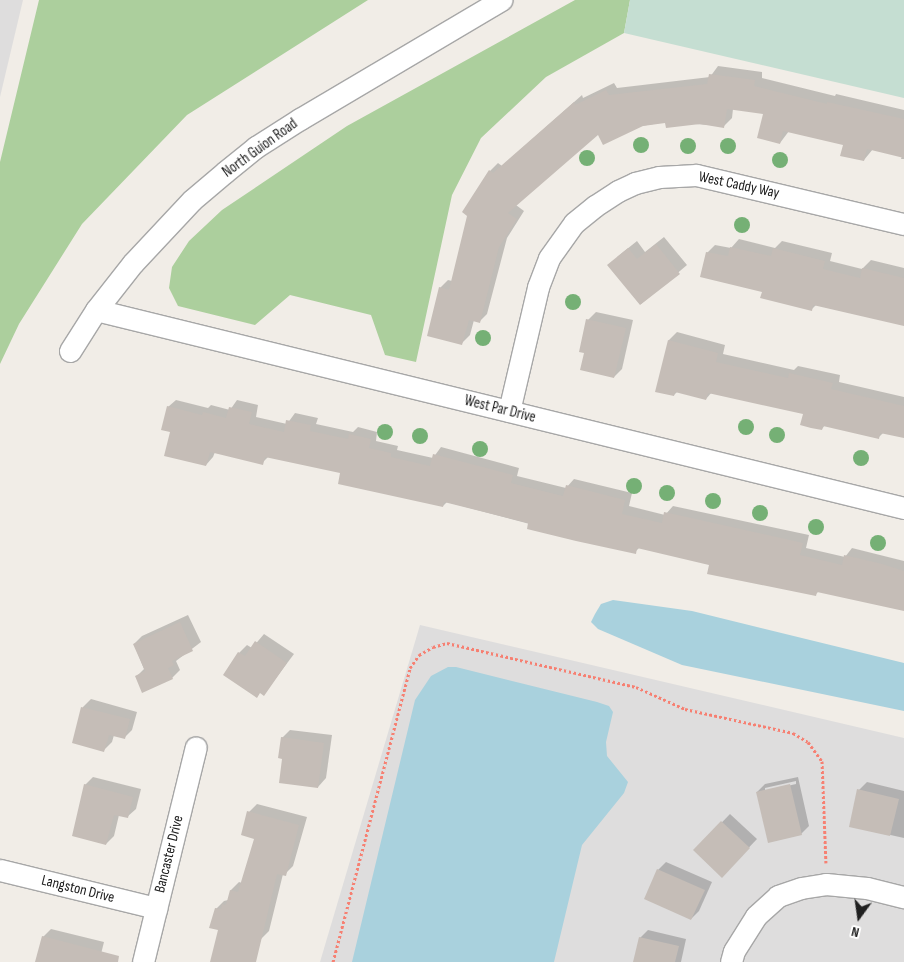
<!DOCTYPE html>
<html>
<head>
<meta charset="utf-8">
<style>
  body { margin:0 }
  #map { position:relative; width:904px; height:962px; overflow:hidden; background:#f1ede7; font-family:"Sofia Sans Condensed",sans-serif }
  div>[style] { position:absolute }
  .residential>* { inset:0; background:#dedddd }
  .forest>* { inset:0; background:#accf9d }
  .wetland>* { inset:0; background:#c5ded2 }
  .water>* { inset:0; background:#a9d1dd }
  .shadow>* { inset:0; background:#0003 }
  .building>* { inset:0; background:#c5bdb7 }
  .path>* { height:3px; margin-top:-1.5px; transform-origin:0; background:repeating-linear-gradient(90deg,#f68072 0 2.5px,transparent 0 5px) }
  .roads { filter:drop-shadow(1px 0 #a7a7a7) drop-shadow(-1px 0 #a7a7a7) drop-shadow(0 1px #a7a7a7) drop-shadow(0 -1px #a7a7a7) }
  .minor>* { height:21px; margin:-10.5px; padding:0 10.5px; transform-origin:10.5px; border-radius:10.5px; background:#fff }
  .trees>* { width:16px; height:16px; margin:-8px; border-radius:50%; background:#75b075 }
  span { translate:-50% -50%; white-space:nowrap; text-align:center; line-height:1.15; -webkit-text-stroke:4.5px #fff; paint-order:stroke }
  .street-label { font-size:15px; color:#202020 }
  .north { position:absolute; left:834px; top:892px; width:50px; height:50px; -webkit-text-stroke:4px #fff; paint-order:stroke; rotate:194deg; font-size:14px; font-weight:700; line-height:20px; text-align:center; color:#202020 }
  .north::after { content:''; display:block; margin:auto; width:18px; height:22px; background:#202020; clip-path:polygon(50% 0,100% 100%,50% 72%,0 100%) }
</style>
</head>
<body>
<div id="map">
  <div class="residential">
    <i style="clip-path:polygon(0 0,23px 0,0 97px)"></i>
    <i style="clip-path:polygon(420px 625px,904px 738px,904px 962px,320px 962px)"></i>
  </div>
  <div class="forest">
    <i style="clip-path:polygon(39px 0,368px 0,187px 115px,82px 224px,19px 324px,0 364px,0 162px)"></i>
    <i style="clip-path:polygon(575px 0,630px 0,624px 33px,546px 77px,481px 138px,452px 195px,416px 362px,385px 355px,371px 315px,290px 295px,255px 325px,178px 306px,169px 288px,172px 267px,189px 241px,222px 210px,347px 126px)"></i>
  </div>
  <div class="wetland">
    <i style="clip-path:polygon(630px 0,904px 0,904px 98px,624px 33px)"></i>
  </div>
  <div class="water">
    <i style="clip-path:polygon(613px 600px,692px 611px,904px 663px,904px 711px,682px 665px,598px 629px,591px 622px,595px 614px,601px 604px)"></i>
    <i style="clip-path:polygon(448px 667px,456px 667px,597px 702px,609px 706px,613px 712px,606px 742px,607px 756px,628px 782px,624px 793px,582px 845px,554px 962px,352px 962px,415px 700px,431px 676px)"></i>
  </div>
  <div class="shadow">
    <i style="clip-path:polygon(718px 66px,762px 72px,762px 78px,835px 96px,836px 94px,904px 110px,904px 159px,901px 159px,902px 156px,873px 149px,864px 160px,844px 144px,789px 131px,780px 143px,764px 113px,733px 109px,732px 118px,724px 126px,666px 122px,598px 133px,516px 205px,524px 211px,507px 238px,487px 314px,479px 322px,474px 320px,470px 335px,462px 343px,440px 288px,448px 280px,452px 281px,490px 171px,498px 163px,502px 166px,582px 95px,583px 98px,614px 83px,617px 88px,710px 77px)"></i>
    <i style="clip-path:polygon(664px 237px,687px 265px,641px 304px,617px 257px,637px 241px,645px 252px)"></i>
    <i style="clip-path:polygon(739px 239px,775px 248px,782px 241px,832px 253px,830px 261px,862px 269px,871px 260px,904px 268px,904px 325px,816px 305px,812px 309px,763px 291px,707px 253px,715px 245px,731px 248px)"></i>
    <i style="clip-path:polygon(596px 312px,633px 320px,622px 369px,614px 377px,585px 352px,588px 320px)"></i>
    <i style="clip-path:polygon(677px 332px,725px 345px,723px 354px,794px 370px,798px 366px,840px 375px,839px 382px,904px 397px,904px 437px,884px 432px,878px 438px,825px 425px,822px 429px,804px 413px,712px 392px,706px 399px,678px 391px,674px 395px,657px 391px,669px 340px)"></i>
    <i style="clip-path:polygon(176px 400px,208px 408px,211px 405px,230px 410px,237px 400px,258px 405px,256px 417px,287px 424px,295px 413px,318px 418px,316px 424px,353px 432px,358px 427px,377px 432px,376px 441px,398px 446px,397px 450px,433px 458px,441px 447px,519px 468px,517px 476px,566px 488px,574px 479px,632px 493px,629px 506px,665px 515px,673px 506px,809px 535px,806px 548px,845px 557px,852px 548px,904px 561px,904px 610px,819px 591px,815px 595px,709px 573px,711px 564px,640px 547px,635px 552px,447px 502px,443px 506px,342px 472px,269px 456px,262px 463px,215px 452px,213px 457px,206px 465px,172px 432px,168px 407px)"></i>
    <i style="clip-path:polygon(188px 615px,201px 642px,176px 661px,180px 670px,172px 678px,136px 677px,144px 669px,134px 644px,142px 636px)"></i>
    <i style="clip-path:polygon(264px 634px,294px 654px,264px 694px,239px 653px,247px 645px,252px 648px)"></i>
    <i style="clip-path:polygon(91px 699px,137px 712px,132px 730px,124px 738px,114px 735px,112px 742px,104px 750px,74px 742px,83px 707px)"></i>
    <i style="clip-path:polygon(290px 730px,332px 735px,326px 778px,318px 787px,283px 758px,282px 738px)"></i>
    <i style="clip-path:polygon(93px 777px,141px 789px,136px 809px,127px 817px,119px 815px,114px 836px,106px 844px,85px 785px)"></i>
    <i style="clip-path:polygon(evenodd,798px 777px,809px 826px,801px 834px,757px 792px,765px 784px,798px 777px,796px 781px,796px 784px,765px 791px,765px 788px,796px 781px)"></i>
    <i style="clip-path:polygon(867px 782px,904px 791px,904px 838px,850px 826px,859px 790px)"></i>
    <i style="clip-path:polygon(257px 804px,307px 817px,293px 866px,285px 874px,283px 874px,269px 931px,261px 939px,253px 962px,211px 962px,219px 929px,216px 909px,224px 901px,228px 900px,231px 890px,239px 882px,242px 883px,256px 838px,249px 812px)"></i>
    <i style="clip-path:polygon(730px 814px,757px 839px,722px 876px,695px 850px)"></i>
    <i style="clip-path:polygon(666px 862px,712px 882px,699px 911px,691px 919px,658px 870px)"></i>
    <i style="clip-path:polygon(51px 929px,104px 942px,99px 962px,36px 962px,43px 937px)"></i>
    <i style="clip-path:polygon(648px 930px,686px 939px,681px 962px,634px 962px,640px 938px)"></i>
  </div>
  <div class="building">
    <i style="clip-path:polygon(709px 74px,755px 80px,754px 86px,827px 104px,827px 102px,904px 119px,904px 158px,867px 149px,864px 161px,840px 156px,843px 145px,783px 131px,780px 144px,757px 138px,763px 114px,727px 109px,724px 128px,700px 124px,666px 128px,665px 123px,643px 126px,603px 145px,598px 135px,508px 213px,517px 219px,499px 247px,480px 323px,469px 320px,462px 345px,427px 336px,439px 287px,449px 290px,467px 216px,462px 212px,489px 170px,493px 173px,574px 102px,575px 105px,606px 90px,609px 95px,707px 84px)"></i>
    <i style="clip-path:polygon(656px 244px,680px 274px,640px 305px,607px 265px,628px 248px,637px 259px)"></i>
    <i style="clip-path:polygon(730px 247px,771px 256px,773px 248px,825px 261px,823px 269px,860px 278px,862px 268px,904px 278px,904px 326px,813px 305px,812px 311px,760px 298px,762px 292px,700px 277px,706px 252px,728px 256px)"></i>
    <i style="clip-path:polygon(586px 319px,626px 328px,614px 378px,580px 370px,584px 353px,579px 352px)"></i>
    <i style="clip-path:polygon(668px 340px,718px 353px,716px 362px,788px 378px,789px 373px,833px 383px,831px 389px,904px 406px,904px 438px,880px 433px,879px 439px,823px 426px,822px 430px,811px 428px,800px 425px,803px 414px,708px 393px,706px 400px,675px 392px,674px 396px,655px 392px)"></i>
    <i style="clip-path:polygon(167px 406px,202px 415px,203px 412px,226px 418px,229px 407px,252px 412px,249px 424px,284px 432px,286px 420px,311px 425px,310px 431px,348px 439px,349px 434px,371px 439px,369px 448px,391px 453px,391px 457px,430px 466px,433px 454px,513px 475px,511px 483px,563px 496px,566px 485px,625px 500px,622px 514px,662px 523px,664px 512px,803px 543px,800px 555px,842px 565px,844px 555px,882px 564px,904px 571px,904px 611px,817px 592px,816px 596px,707px 574px,709px 565px,637px 548px,636px 554px,576px 541px,527px 529px,528px 523px,444px 502px,443px 507px,338px 484px,340px 473px,265px 457px,263px 465px,210px 452px,206px 466px,164px 456px,170px 432px,161px 430px)"></i>
    <i style="clip-path:polygon(180px 622px,193px 651px,172px 661px,174px 665px,168px 668px,173px 679px,142px 693px,135px 676px,145px 671px,133px 644px)"></i>
    <i style="clip-path:polygon(255px 641px,287px 663px,264px 696px,260px 693px,257px 698px,223px 675px,238px 652px,245px 656px)"></i>
    <i style="clip-path:polygon(81px 707px,130px 719px,125px 739px,109px 735px,104px 752px,72px 743px)"></i>
    <i style="clip-path:polygon(281px 737px,324px 743px,318px 788px,279px 783px,282px 759px,278px 758px)"></i>
    <i style="clip-path:polygon(84px 784px,133px 797px,128px 818px,114px 815px,106px 845px,72px 836px)"></i>
    <i style="clip-path:polygon(790px 784px,802px 835px,768px 843px,756px 792px)"></i>
    <i style="clip-path:polygon(857px 789px,899px 799px,890px 836px,849px 827px)"></i>
    <i style="clip-path:polygon(247px 811px,299px 825px,286px 876px,277px 874px,256px 962px,210px 962px,218px 930px,209px 928px,215px 908px,221px 909px,222px 904px,226px 905px,230px 890px,238px 892px,254px 839px,241px 835px)"></i>
    <i style="clip-path:polygon(721px 821px,750px 848px,722px 878px,693px 850px)"></i>
    <i style="clip-path:polygon(657px 869px,705px 890px,691px 920px,644px 899px)"></i>
    <i style="clip-path:polygon(42px 936px,119px 956px,118px 962px,35px 962px)"></i>
    <i style="clip-path:polygon(639px 937px,679px 946px,675px 962px,633px 962px)"></i>
  </div>
  <div class="path">
    <i style="left:333px;top:962px;width:304px;rotate:-75.3deg"></i>
    <i style="left:410px;top:668px;width:16px;rotate:-55deg"></i>
    <i style="left:419px;top:655px;width:16px;rotate:-30deg"></i>
    <i style="left:433px;top:647px;width:15px;rotate:-16deg"></i>
    <i style="left:447px;top:643px;width:194px;rotate:13.1deg"></i>
    <i style="left:636px;top:687px;width:54px;rotate:24.2deg"></i>
    <i style="left:685px;top:709px;width:111px;rotate:12.5deg"></i>
    <i style="left:793px;top:733px;width:17px;rotate:31deg"></i>
    <i style="left:808px;top:742px;width:24px;rotate:54deg"></i>
    <i style="left:822px;top:761px;width:102px;rotate:87.8deg"></i>
  </div>
  <div class="roads">
    <div class="minor">
      <i style="left:96px;top:310px;width:832px;rotate:13.77deg"></i>
      <i style="left:70px;top:351px;width:49px;rotate:-57.6deg"></i>
      <i style="left:96px;top:310px;width:60px;rotate:-51.8deg"></i>
      <i style="left:133px;top:263px;width:86px;rotate:-46.9deg"></i>
      <i style="left:192px;top:200px;width:43px;rotate:-40.3deg"></i>
      <i style="left:225px;top:172px;width:40px;rotate:-39deg"></i>
      <i style="left:256px;top:147px;width:52px;rotate:-32.5deg"></i>
      <i style="left:300px;top:119px;width:234px;rotate:-30.6deg"></i>
      <i style="left:509px;top:411px;width:127px;rotate:-76.8deg"></i>
      <i style="left:538px;top:287px;width:31px;rotate:-69deg"></i>
      <i style="left:549px;top:258px;width:43px;rotate:-54.5deg"></i>
      <i style="left:574px;top:223px;width:27px;rotate:-39deg"></i>
      <i style="left:595px;top:206px;width:27px;rotate:-33deg"></i>
      <i style="left:618px;top:191px;width:19px;rotate:-25deg"></i>
      <i style="left:635px;top:183px;width:25px;rotate:-14deg"></i>
      <i style="left:659px;top:177px;width:37px;rotate:-3deg"></i>
      <i style="left:696px;top:175px;width:214px;rotate:13.3deg"></i>
      <i style="left:0;top:870px;width:161px;rotate:13.7deg"></i>
      <i style="left:143px;top:962px;width:221px;rotate:-76.2deg"></i>
      <i style="left:731px;top:962px;width:11px;rotate:-75deg"></i>
      <i style="left:734px;top:951px;width:41px;rotate:-57.8deg"></i>
      <i style="left:756px;top:916px;width:30px;rotate:-42deg"></i>
      <i style="left:778px;top:896px;width:24px;rotate:-19deg"></i>
      <i style="left:801px;top:888px;width:25px;rotate:-9deg"></i>
      <i style="left:826px;top:884px;width:41px;rotate:5.6deg"></i>
      <i style="left:867px;top:888px;width:38px;rotate:14deg"></i>
    </div>
  </div>
  <div class="trees">
    <i style="left:641px;top:145px"></i>
    <i style="left:688px;top:146px"></i>
    <i style="left:728px;top:146px"></i>
    <i style="left:587px;top:158px"></i>
    <i style="left:780px;top:160px"></i>
    <i style="left:742px;top:225px"></i>
    <i style="left:573px;top:302px"></i>
    <i style="left:483px;top:338px"></i>
    <i style="left:746px;top:427px"></i>
    <i style="left:385px;top:432px"></i>
    <i style="left:777px;top:435px"></i>
    <i style="left:420px;top:436px"></i>
    <i style="left:480px;top:449px"></i>
    <i style="left:861px;top:458px"></i>
    <i style="left:634px;top:486px"></i>
    <i style="left:667px;top:493px"></i>
    <i style="left:713px;top:501px"></i>
    <i style="left:760px;top:513px"></i>
    <i style="left:816px;top:527px"></i>
    <i style="left:878px;top:543px"></i>
  </div>
  <div class="street-label">
    <span style="left:260px;top:148px;rotate:-36deg">North Guion Road</span>
    <span style="left:739px;top:185px;rotate:12deg">West Caddy Way</span>
    <span style="left:500px;top:409px;rotate:14deg">West Par Drive</span>
    <span style="left:169px;top:854px;rotate:-76deg">Bancaster Drive</span>
    <span style="left:78px;top:889px;rotate:14deg">Langston Drive</span>
  </div>
  <div class="north">N</div>
</div>
</body>
</html>
